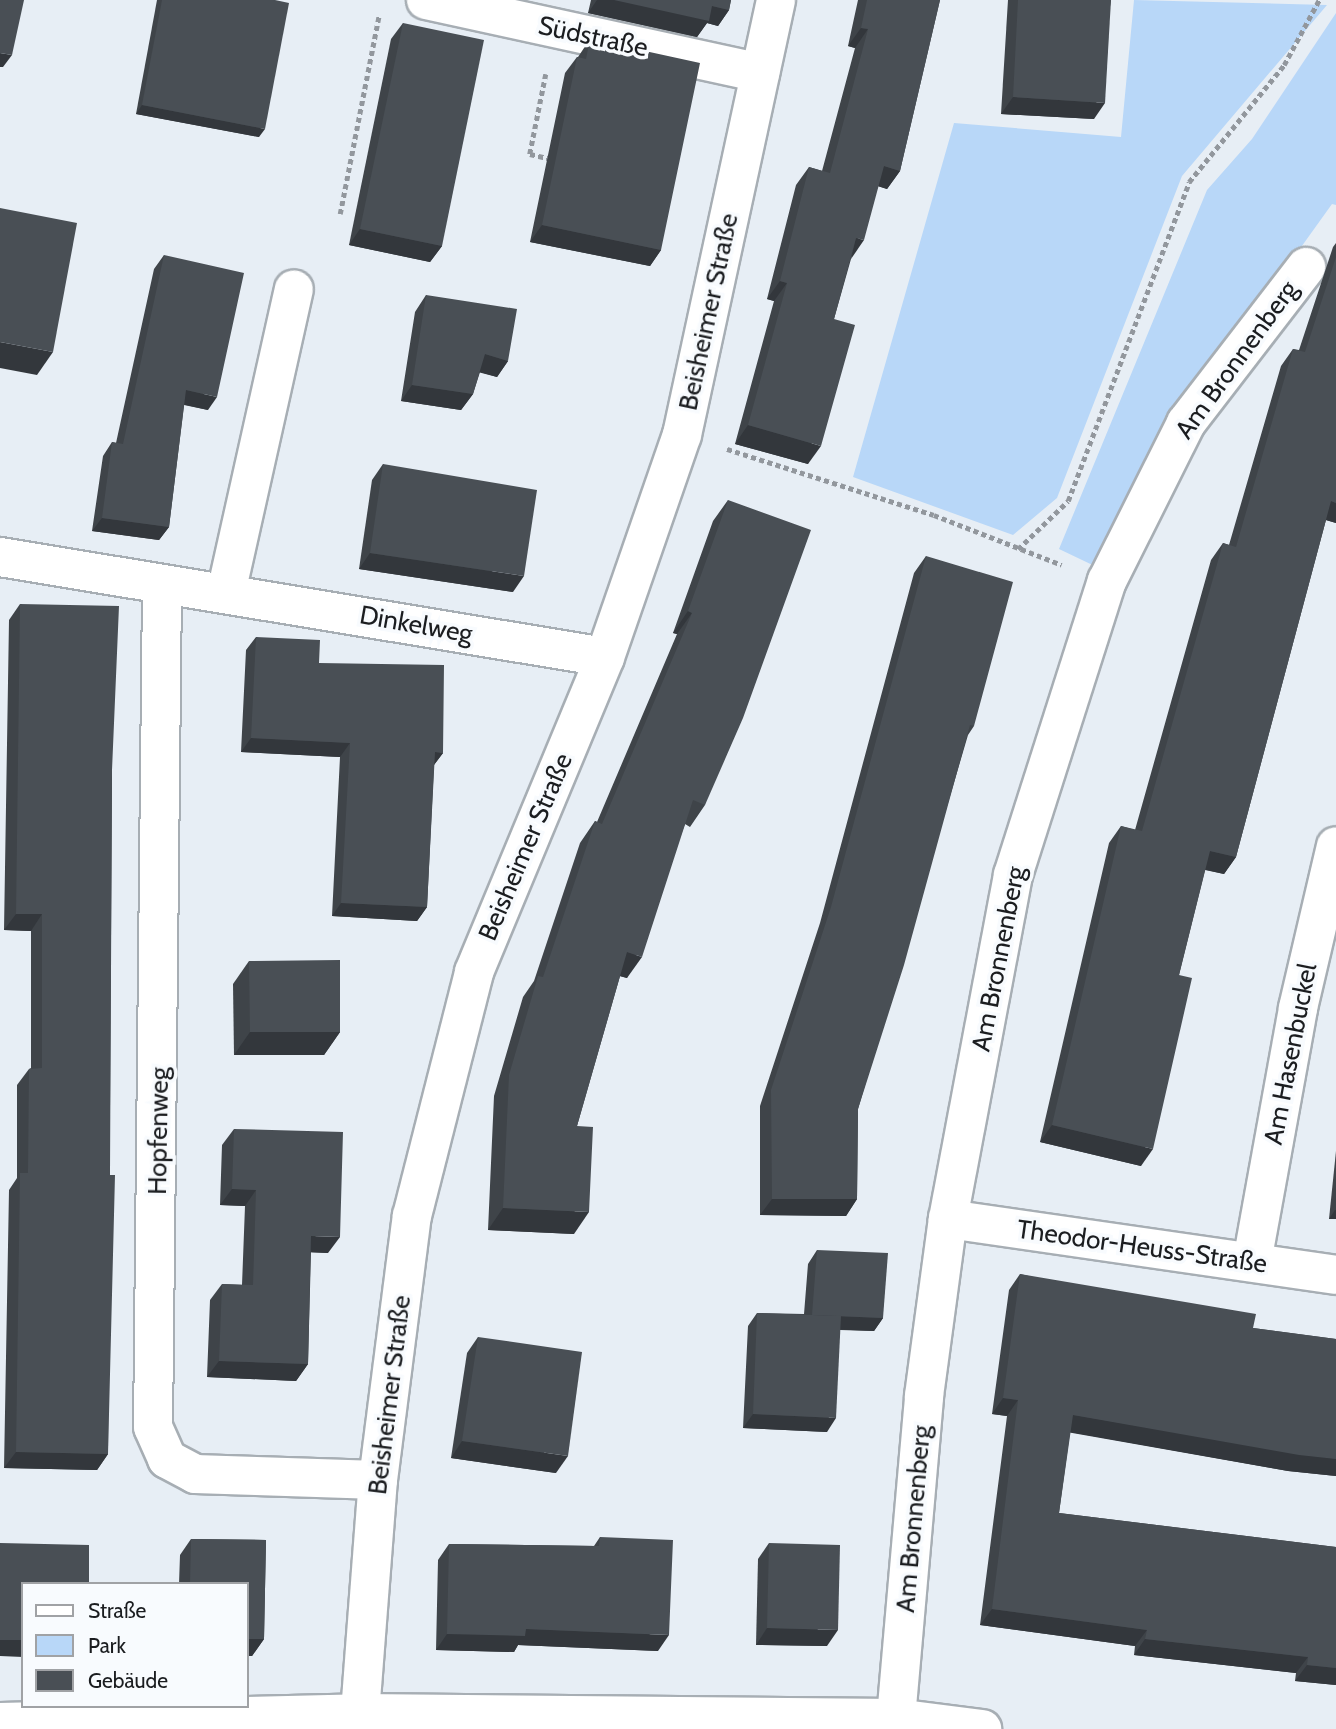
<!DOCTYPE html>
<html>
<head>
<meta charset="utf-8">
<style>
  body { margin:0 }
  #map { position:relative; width:1336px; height:1729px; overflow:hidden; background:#e7eef5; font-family:Cabin,sans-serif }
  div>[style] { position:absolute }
  .green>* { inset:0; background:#b8d7f8 }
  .path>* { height:4.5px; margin-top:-2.25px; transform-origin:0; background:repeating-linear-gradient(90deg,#92979d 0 5px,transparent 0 8.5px) }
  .roads { filter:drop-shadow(2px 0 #a7aeb4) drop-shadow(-2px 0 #a7aeb4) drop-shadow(0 2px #a7aeb4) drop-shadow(0 -2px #a7aeb4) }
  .minor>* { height:38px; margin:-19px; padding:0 19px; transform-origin:19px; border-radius:19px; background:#fff }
  .wall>* { inset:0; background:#3f4449 }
  .shaded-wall>* { inset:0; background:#33373c }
  .building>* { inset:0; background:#494f55 }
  span { translate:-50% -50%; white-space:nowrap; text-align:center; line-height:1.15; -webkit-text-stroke:7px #f8fbfe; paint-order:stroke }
  .street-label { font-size:26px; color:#1b1d20 }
  .legend { position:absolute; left:21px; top:1582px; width:228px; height:126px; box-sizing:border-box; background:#f8fbfe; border:2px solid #a0a2a5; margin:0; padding:9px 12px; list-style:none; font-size:21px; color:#1b1d20 }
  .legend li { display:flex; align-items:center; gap:14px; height:35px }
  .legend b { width:35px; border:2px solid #a0a2a5 }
</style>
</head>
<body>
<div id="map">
  <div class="green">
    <i style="clip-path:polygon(1134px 0,1327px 5px,1182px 176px,1057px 498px,1013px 535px,853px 477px,954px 123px,1121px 137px)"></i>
    <i style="clip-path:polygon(1336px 13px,1336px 205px,1332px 204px,1175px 423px,1103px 570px,1059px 549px,1207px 190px,1252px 139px)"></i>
  </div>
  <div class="path">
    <i style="left:546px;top:74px;width:82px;rotate:101.3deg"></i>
    <i style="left:530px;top:154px;width:18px;rotate:13deg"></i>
    <i style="left:340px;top:214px;width:203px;rotate:-78.9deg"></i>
    <i style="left:727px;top:449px;width:217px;rotate:17.7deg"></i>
    <i style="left:934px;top:515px;width:137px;rotate:21.3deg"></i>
    <i style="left:1018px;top:549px;width:69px;rotate:-43.8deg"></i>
    <i style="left:1068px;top:501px;width:341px;rotate:-69.2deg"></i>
    <i style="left:1189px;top:182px;width:151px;rotate:-50.9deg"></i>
    <i style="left:1284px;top:65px;width:74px;rotate:-61.7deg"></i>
  </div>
  <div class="roads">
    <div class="minor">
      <i style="left:426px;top:0;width:342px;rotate:12.3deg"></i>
      <i style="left:0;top:557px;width:613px;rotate:9.39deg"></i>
      <i style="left:162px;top:586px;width:841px;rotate:90.61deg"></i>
      <i style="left:153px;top:1427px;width:35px;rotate:66deg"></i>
      <i style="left:167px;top:1459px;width:32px;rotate:28deg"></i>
      <i style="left:195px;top:1474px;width:183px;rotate:1.9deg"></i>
      <i style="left:226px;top:593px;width:311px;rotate:-77.4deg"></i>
      <i style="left:948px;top:1219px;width:392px;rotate:8.2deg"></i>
      <i style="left:1252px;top:1262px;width:258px;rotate:-79.7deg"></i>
      <i style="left:1298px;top:1008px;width:166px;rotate:-76.8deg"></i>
      <i style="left:360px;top:1713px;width:234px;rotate:-85.6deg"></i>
      <i style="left:378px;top:1480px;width:266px;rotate:-82.7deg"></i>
      <i style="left:412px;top:1216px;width:252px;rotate:-75.7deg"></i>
      <i style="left:474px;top:972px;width:341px;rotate:-67.4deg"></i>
      <i style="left:605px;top:657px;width:235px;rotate:-70.9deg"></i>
      <i style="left:682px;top:435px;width:445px;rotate:-77.8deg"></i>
      <i style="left:896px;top:1718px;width:323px;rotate:-85deg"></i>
      <i style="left:924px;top:1396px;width:179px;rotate:-82.3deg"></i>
      <i style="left:948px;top:1219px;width:350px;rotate:-79.3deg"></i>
      <i style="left:1013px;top:875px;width:309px;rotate:-72.3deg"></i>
      <i style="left:1107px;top:581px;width:177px;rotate:-63.4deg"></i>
      <i style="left:1186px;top:423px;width:197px;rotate:-52.4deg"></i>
      <i style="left:0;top:1722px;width:360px;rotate:-1.4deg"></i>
      <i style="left:360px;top:1713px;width:536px;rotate:0.53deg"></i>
      <i style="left:896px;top:1718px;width:87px;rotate:7.3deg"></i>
    </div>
  </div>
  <div class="wall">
    <i style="clip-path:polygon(157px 0,275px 0,259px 137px,136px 114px)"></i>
    <i style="clip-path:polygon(591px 0,731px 0,729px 10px,718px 26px,707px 23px,697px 37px,588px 13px)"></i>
    <i style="clip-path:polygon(858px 0,940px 0,900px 171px,887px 189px,878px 186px,851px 259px,834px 319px,808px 464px,735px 444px,774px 301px,767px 299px,796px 185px,809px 167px,822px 171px,855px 48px,848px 46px)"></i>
    <i style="clip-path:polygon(1008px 0,1111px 0,1094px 119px,1001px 114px)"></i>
    <i style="clip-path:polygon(403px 23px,442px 246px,430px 262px,349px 245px,391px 39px)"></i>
    <i style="clip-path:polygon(590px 39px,661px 250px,650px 266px,530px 242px,565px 73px,577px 57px,578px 57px)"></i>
    <i style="clip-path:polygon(1336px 243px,1336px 523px,1326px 520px,1236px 857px,1224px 874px,1205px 870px,1179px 975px,1141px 1166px,1040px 1142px,1109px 843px,1121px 826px,1135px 830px,1211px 560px,1223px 543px,1229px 545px,1281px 366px,1293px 349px,1299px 350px,1333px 247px)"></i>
    <i style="clip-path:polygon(164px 255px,208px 410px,184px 405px,169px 527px,159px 540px,92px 531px,103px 456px,112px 442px,116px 443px,154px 269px)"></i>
    <i style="clip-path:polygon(426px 295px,508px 361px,497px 377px,480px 372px,473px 394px,461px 410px,401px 401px,415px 312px)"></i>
    <i style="clip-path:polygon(383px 464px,513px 592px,359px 569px,372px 480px)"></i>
    <i style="clip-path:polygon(728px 500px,705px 805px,690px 827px,685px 824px,627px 978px,620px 976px,577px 1126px,574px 1234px,488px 1230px,494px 1096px,523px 997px,534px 981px,580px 843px,595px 821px,597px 822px,677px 634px,673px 633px,713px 521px)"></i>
    <i style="clip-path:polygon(926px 556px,974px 726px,968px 735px,858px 1109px,857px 1199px,846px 1216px,760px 1215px,760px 1106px,820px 923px,914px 573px)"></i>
    <i style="clip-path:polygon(20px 604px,112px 770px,108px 1454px,97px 1470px,4px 1468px,9px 1190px,17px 1178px,17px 1085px,29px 1069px,31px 1068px,31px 931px,4px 930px,9px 620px)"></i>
    <i style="clip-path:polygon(256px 637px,319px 663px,443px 753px,434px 765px,427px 907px,417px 921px,332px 916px,340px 757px,241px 752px,246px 650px)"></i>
    <i style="clip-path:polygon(249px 961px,340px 1032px,324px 1055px,234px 1055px,233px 984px)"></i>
    <i style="clip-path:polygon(234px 1129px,328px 1253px,311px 1252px,308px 1364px,296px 1381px,207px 1377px,210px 1300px,222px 1284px,242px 1285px,245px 1206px,220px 1205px,222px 1145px)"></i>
    <i style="clip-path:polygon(1336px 1151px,1336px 1219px,1329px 1219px)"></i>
    <i style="clip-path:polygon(817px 1250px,883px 1318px,874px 1331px,840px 1330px,827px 1432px,743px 1428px,748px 1326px,757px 1313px,804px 1314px,808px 1264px)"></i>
    <i style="clip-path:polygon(1020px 1274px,1253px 1328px,1336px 1339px,1336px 1476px,1288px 1471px,1070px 1432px,1059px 1513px,1336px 1547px,1336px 1685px,1295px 1681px,1296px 1673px,1134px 1655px,1135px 1646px,980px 1625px,1007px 1416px,992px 1414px,1009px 1290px)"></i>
    <i style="clip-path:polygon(478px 1337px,556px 1473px,451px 1458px,467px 1353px)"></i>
    <i style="clip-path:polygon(600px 1537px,658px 1651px,518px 1645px,514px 1652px,436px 1650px,438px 1560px,449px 1544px,594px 1546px)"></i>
    <i style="clip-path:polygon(191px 1539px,266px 1540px,264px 1639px,252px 1656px,247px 1656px,247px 1584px,179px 1584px,180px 1555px)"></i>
    <i style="clip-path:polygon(769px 1543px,827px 1646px,756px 1645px,758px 1559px)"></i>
  </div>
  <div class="shaded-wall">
    <i style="clip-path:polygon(597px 0,614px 0,712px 6px,729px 10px,718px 26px,707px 23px,697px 37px,588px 13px)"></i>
    <i style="clip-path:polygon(861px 28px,868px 29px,855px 48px,848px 46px)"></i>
    <i style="clip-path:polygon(0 53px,12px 55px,3px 67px,0 67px)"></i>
    <i style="clip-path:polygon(1013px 97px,1105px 103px,1094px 119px,1001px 114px)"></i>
    <i style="clip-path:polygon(142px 105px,265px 129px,259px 137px,136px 114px)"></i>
    <i style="clip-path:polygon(884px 166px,900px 171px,887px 189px,871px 184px)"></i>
    <i style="clip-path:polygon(542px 225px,661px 250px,650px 266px,530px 242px)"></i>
    <i style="clip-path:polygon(360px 229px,442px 246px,430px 262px,349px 245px)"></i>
    <i style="clip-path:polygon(856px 238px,864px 240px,851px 259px)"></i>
    <i style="clip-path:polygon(780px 281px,787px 283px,774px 301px,767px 299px)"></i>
    <i style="clip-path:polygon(0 342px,53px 352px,37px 375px,0 368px)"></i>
    <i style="clip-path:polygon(485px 354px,508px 361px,497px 377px,474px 371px)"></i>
    <i style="clip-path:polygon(412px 385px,473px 394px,461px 410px,401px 401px)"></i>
    <i style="clip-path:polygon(186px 390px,217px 397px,208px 410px,177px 403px)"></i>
    <i style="clip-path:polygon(748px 425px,821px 446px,808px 464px,735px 444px)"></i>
    <i style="clip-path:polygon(1331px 501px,1336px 503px,1336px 523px,1319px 518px)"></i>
    <i style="clip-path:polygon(102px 518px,169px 527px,159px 540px,92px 531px)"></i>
    <i style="clip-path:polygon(370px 553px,524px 576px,513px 592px,359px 569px)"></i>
    <i style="clip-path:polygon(688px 611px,692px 613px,677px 634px,673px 633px)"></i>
    <i style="clip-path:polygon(251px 738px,350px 743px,340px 757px,241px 752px)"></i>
    <i style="clip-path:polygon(435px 752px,443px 753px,433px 766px)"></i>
    <i style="clip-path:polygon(1210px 851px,1236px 857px,1224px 874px,1198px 868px)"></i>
    <i style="clip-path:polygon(341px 903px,427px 907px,417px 921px,332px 916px)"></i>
    <i style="clip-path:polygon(16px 914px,42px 914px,31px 931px,4px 930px)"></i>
    <i style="clip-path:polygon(627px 952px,642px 957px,627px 978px,612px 974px)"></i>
    <i style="clip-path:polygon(250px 1032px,340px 1032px,324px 1055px,234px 1055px)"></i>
    <i style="clip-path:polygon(1052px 1125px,1153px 1149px,1141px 1166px,1040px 1142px)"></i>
    <i style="clip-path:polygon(232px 1189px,256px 1190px,245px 1206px,220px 1205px)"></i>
    <i style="clip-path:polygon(772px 1199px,857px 1199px,846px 1216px,760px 1215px)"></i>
    <i style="clip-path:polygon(503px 1208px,589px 1212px,574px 1234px,488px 1230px)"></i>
    <i style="clip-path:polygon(1335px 1210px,1336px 1210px,1336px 1219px,1329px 1219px)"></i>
    <i style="clip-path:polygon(311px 1236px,340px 1237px,328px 1253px,300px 1252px)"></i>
    <i style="clip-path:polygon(812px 1315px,883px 1318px,874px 1331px,803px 1328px)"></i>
    <i style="clip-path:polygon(219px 1361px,308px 1364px,296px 1381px,207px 1377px)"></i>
    <i style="clip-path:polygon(1003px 1398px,1018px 1400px,1007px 1416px,992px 1414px)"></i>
    <i style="clip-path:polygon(753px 1414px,836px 1418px,827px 1432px,743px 1428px)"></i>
    <i style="clip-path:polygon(1073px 1415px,1336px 1459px,1336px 1476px,1288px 1471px,1061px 1431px)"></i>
    <i style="clip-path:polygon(462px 1441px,568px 1456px,556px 1473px,451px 1458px)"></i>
    <i style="clip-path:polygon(16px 1452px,108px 1454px,97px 1470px,4px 1468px)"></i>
    <i style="clip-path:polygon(992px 1609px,1147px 1630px,1135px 1646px,980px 1625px)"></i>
    <i style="clip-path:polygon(767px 1628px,838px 1630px,827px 1646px,756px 1645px)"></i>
    <i style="clip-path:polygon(526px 1629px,669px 1635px,658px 1651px,518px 1645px,514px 1652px,436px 1650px,447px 1634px)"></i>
    <i style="clip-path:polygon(247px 1639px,264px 1639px,252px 1656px,247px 1656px)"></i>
    <i style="clip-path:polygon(1145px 1639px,1308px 1657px,1296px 1673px,1134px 1655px)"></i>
    <i style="clip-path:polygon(0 1640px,23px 1640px,23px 1657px,0 1656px)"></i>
    <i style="clip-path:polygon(1307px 1665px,1336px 1668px,1336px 1685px,1295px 1681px)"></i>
  </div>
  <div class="building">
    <i style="clip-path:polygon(0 0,24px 0,12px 55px,0 53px)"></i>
    <i style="clip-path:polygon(162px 0,275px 0,289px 3px,265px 129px,142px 105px)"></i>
    <i style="clip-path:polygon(614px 0,731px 0,729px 10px,712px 6px,709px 21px)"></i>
    <i style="clip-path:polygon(867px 0,940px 0,900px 171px,884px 166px,864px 240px,856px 238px,834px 319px,855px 325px,821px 446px,748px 425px,787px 283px,780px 281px,809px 167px,830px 173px,868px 29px,861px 28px)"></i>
    <i style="clip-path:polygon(1018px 0,1111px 0,1105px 103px,1013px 97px)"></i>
    <i style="clip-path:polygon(403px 23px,484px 40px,442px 246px,360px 229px)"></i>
    <i style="clip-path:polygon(590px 39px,700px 63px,661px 250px,542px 225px,577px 57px,586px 59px)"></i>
    <i style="clip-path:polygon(0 208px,77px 223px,53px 352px,0 342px)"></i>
    <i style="clip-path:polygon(164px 255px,244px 273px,217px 397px,186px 390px,169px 527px,102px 518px,112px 442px,123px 444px)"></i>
    <i style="clip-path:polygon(1336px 257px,1336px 503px,1331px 501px,1236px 857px,1210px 851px,1179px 975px,1192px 978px,1153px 1149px,1052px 1125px,1121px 826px,1142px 831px,1223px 543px,1236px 547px,1293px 349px,1305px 352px)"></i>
    <i style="clip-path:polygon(426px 295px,517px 309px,508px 361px,485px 354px,473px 394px,412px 385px)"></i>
    <i style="clip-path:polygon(383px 464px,537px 490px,524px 576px,370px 553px)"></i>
    <i style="clip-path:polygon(728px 500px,811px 530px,743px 718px,705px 805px,693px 800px,642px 957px,627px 952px,577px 1126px,593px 1127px,589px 1212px,503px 1208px,509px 1075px,538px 976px,543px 977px,595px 821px,602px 824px,692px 613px,688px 611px)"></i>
    <i style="clip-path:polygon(926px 556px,1013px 582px,974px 726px,970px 725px,904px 965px,858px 1109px,857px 1199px,772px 1199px,771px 1090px,831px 907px)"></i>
    <i style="clip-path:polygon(20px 604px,119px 606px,112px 770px,110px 1175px,115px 1175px,108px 1454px,16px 1452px,20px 1173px,28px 1173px,29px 1069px,42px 1068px,42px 914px,16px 914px)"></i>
    <i style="clip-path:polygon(256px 637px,320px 640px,319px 663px,444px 665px,443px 753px,435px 752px,427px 907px,341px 903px,350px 743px,251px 738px)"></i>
    <i style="clip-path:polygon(340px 960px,340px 1032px,250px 1032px,249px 961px)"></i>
    <i style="clip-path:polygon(234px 1129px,343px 1132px,340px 1237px,311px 1236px,308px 1364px,219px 1361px,222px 1284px,253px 1285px,256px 1190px,232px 1189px)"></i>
    <i style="clip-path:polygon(817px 1250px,888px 1253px,883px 1318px,812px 1315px)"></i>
    <i style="clip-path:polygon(1020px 1274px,1256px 1314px,1253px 1328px,1336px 1339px,1336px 1459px,1299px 1455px,1073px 1415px,1059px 1513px,1336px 1547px,1336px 1668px,1307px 1665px,1308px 1657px,1145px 1639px,1147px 1630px,992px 1609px,1018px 1400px,1003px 1398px)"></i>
    <i style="clip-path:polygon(757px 1313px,841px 1316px,836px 1418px,753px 1414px)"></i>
    <i style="clip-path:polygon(478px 1337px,582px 1352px,568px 1456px,462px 1441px)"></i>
    <i style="clip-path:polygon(600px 1537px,673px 1540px,669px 1635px,526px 1629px,525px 1636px,447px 1634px,449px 1544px,599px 1546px)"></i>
    <i style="clip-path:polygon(191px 1539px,266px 1540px,264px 1639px,247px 1639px,247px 1584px,190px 1584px)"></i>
    <i style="clip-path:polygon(0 1543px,89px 1545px,89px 1584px,23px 1584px,23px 1640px,0 1640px)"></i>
    <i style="clip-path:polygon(769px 1543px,840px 1545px,838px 1630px,767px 1628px)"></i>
  </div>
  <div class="street-label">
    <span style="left:593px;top:37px;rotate:12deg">Südstraße</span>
    <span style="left:709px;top:312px;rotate:-78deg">Beisheimer Straße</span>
    <span style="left:1237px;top:360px;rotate:-54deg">Am Bronnenberg</span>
    <span style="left:416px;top:625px;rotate:10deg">Dinkelweg</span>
    <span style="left:526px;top:847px;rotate:-67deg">Beisheimer Straße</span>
    <span style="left:999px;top:959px;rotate:-79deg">Am Bronnenberg</span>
    <span style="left:1291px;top:1054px;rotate:-79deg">Am Hasenbuckel</span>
    <span style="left:159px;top:1131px;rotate:-89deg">Hopfenweg</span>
    <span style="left:1142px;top:1247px;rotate:8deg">Theodor-Heuss-Straße</span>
    <span style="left:390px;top:1395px;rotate:-83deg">Beisheimer Straße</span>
    <span style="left:914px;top:1519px;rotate:-85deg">Am Bronnenberg</span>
  </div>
  <ul class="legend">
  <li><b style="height:9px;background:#fff"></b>Straße</li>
  <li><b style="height:19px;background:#b8d7f8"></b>Park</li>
  <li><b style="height:19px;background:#494f55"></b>Gebäude</li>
  </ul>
</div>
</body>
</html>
